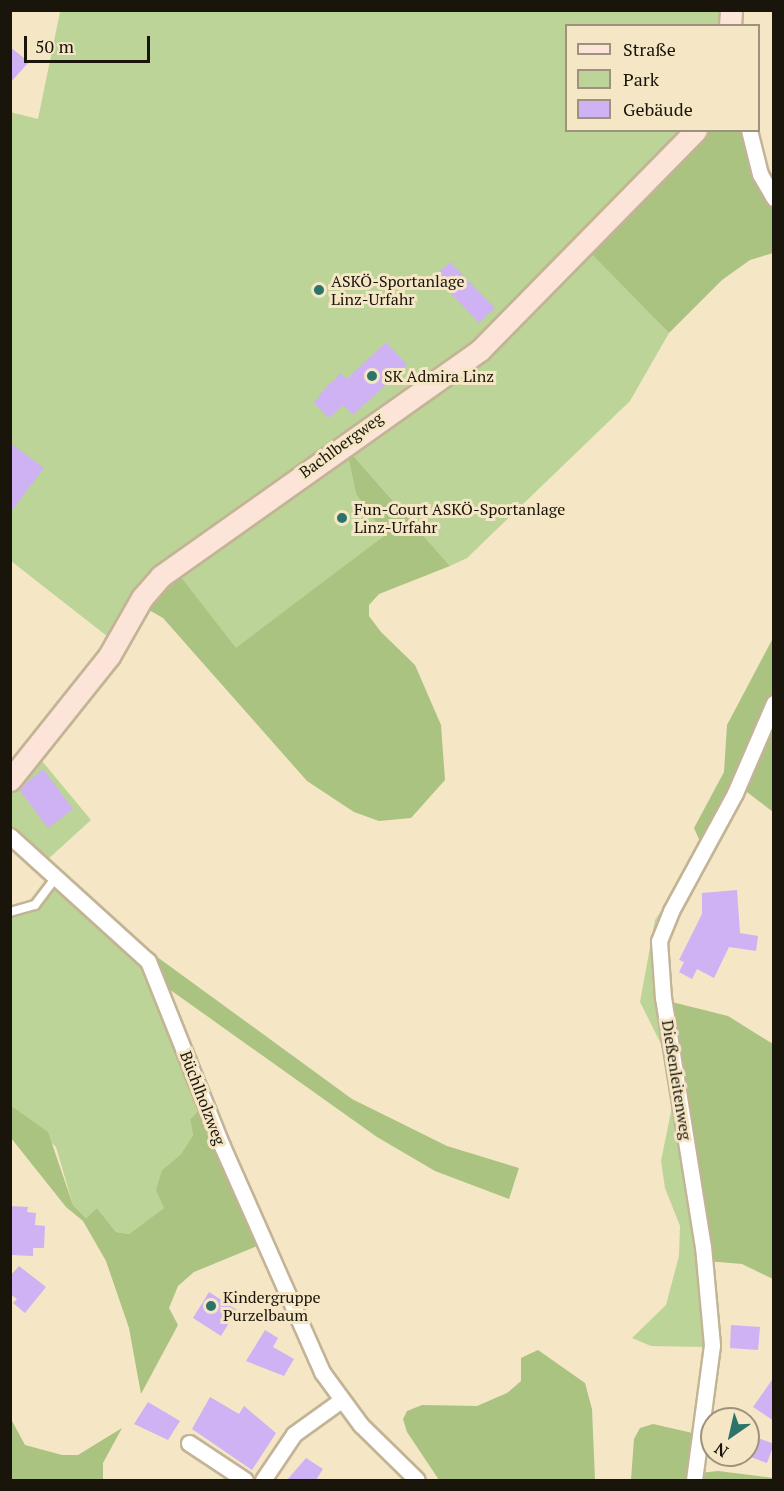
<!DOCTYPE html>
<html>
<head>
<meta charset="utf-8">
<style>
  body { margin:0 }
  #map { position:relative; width:784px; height:1491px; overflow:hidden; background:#f5e6c6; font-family:"PT Serif",serif }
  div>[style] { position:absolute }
  .green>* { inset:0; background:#bcd497 }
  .forest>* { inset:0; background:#aac380 }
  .building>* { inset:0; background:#ceb2f3 }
  .roads { filter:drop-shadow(2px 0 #c2b495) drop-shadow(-2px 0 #c2b495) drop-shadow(0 2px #c2b495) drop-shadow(0 -2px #c2b495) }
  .lane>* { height:8px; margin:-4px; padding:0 4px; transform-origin:4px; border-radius:4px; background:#fff }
  .street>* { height:15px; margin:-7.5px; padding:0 7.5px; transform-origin:7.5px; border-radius:7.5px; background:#fff }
  .secondary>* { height:21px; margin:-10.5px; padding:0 10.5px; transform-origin:10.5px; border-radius:10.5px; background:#fce5d8 }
  .dots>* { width:16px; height:16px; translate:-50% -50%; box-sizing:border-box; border:3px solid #f5e6c6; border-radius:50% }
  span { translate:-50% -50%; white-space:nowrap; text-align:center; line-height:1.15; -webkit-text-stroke:6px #f5e6c6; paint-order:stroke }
  .poi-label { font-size:16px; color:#1a150a }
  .left { translate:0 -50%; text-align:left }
  .street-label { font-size:16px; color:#1a150a }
  .frame { position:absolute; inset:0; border:12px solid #1a150a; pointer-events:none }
  .legend { position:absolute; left:565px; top:24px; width:195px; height:108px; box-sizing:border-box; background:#f5e6c6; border:2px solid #9d927b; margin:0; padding:8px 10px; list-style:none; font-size:18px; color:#1a150a }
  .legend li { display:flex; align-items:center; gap:12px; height:30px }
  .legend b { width:30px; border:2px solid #9d927b }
  .north { position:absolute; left:700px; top:1407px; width:60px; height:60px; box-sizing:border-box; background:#f5e6c6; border:2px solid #9d927b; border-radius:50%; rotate:214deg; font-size:16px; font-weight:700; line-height:24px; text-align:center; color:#1a150a }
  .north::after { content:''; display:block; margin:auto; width:21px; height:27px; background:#2c736a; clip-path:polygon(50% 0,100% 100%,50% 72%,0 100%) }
  .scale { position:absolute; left:24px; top:36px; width:126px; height:27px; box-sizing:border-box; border:3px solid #1a150a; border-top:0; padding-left:8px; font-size:18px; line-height:21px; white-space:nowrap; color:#1a150a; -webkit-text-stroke:4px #f5e6c6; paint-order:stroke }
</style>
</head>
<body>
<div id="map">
  <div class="green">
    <i style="clip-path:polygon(721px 11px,720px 25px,566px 26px,566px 130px,683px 131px,576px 236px,669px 333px,630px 401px,467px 558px,450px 566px,352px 454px,348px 456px,356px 494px,385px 535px,236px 649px,169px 562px,112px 640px,11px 561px,10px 112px,38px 119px,60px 12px)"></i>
    <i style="clip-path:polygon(37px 755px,91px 820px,47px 860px,11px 828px,10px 792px)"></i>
    <i style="clip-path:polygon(56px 888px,139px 963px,198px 1111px,190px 1119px,193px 1135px,181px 1154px,162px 1170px,164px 1208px,129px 1234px,116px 1232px,97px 1208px,86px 1218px,73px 1205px,56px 1147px,11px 1105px,11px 914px,39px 908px)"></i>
    <i style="clip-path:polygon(667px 902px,656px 923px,653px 955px,697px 1226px,706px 1347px,651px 1346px,632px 1338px,666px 1305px,679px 1256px,680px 1226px,665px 1188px,661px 1161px,673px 1102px,664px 1050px,640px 1002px,655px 920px)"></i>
  </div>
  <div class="forest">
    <i style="clip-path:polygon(707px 131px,746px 131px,773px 203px,773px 253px,750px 260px,722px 280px,669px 333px,586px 248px)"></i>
    <i style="clip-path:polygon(351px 453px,450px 566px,379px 594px,369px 605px,369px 616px,381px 632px,415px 665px,441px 725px,445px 780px,411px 818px,379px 821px,354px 812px,307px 781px,163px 618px,144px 607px,177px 572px,236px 648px,385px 535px,356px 494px,348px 456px)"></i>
    <i style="clip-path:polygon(773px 638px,773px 692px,702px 846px,694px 828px,724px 772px,727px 725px)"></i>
    <i style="clip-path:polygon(773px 718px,773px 812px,743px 789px)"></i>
    <i style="clip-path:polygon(149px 951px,352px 1099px,447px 1146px,519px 1168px,509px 1199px,435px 1171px,377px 1137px,169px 989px)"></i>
    <i style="clip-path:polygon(668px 1001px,728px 1016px,773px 1044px,773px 1279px,742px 1264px,707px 1261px)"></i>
    <i style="clip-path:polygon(10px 1105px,48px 1132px,73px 1205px,86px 1218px,97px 1208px,116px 1232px,129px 1234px,164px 1208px,156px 1190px,162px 1170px,181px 1154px,193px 1135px,190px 1119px,198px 1111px,257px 1246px,194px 1272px,178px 1286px,169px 1308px,178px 1325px,141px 1394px,129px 1328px,106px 1261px,83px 1221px,66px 1207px,11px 1138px)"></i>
    <i style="clip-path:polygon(538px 1350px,585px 1383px,592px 1409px,595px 1480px,439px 1480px,407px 1432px,403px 1419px,407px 1411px,422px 1405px,477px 1406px,507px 1393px,521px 1381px,521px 1358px)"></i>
    <i style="clip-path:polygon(11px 1419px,25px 1445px,62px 1455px,78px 1455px,122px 1428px,103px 1463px,103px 1480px,11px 1480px)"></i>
    <i style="clip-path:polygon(653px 1424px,697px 1434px,690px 1480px,631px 1480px,634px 1439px,640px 1428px)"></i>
    <i style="clip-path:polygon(718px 1471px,774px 1478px,773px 1480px,699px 1480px,699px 1473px)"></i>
  </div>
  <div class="building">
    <i style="clip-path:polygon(10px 47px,29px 62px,10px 83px)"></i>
    <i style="clip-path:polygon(450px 262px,495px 308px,479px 323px,434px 276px)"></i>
    <i style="clip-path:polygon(386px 342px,407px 365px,353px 415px,343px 405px,329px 418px,314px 403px,326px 387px,341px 373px,347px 379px)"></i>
    <i style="clip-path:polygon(10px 443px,44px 468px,10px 513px)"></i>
    <i style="clip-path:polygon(43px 769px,73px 809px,48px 828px,19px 789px)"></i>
    <i style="clip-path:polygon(737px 890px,740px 933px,758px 936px,756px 951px,729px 947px,714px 978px,697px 969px,692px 979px,679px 972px,684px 962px,679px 960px,702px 914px,702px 893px)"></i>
    <i style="clip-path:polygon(10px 1206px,28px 1207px,27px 1212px,36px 1213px,35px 1225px,45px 1226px,44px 1248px,33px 1248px,33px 1256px,10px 1255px)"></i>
    <i style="clip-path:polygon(19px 1266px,46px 1287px,25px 1313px,13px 1303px,17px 1299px,10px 1294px,10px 1276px)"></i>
    <i style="clip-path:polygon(209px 1292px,237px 1310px,221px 1336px,193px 1318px)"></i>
    <i style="clip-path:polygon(731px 1325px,760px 1327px,758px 1350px,730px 1348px)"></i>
    <i style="clip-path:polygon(265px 1330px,278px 1338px,273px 1347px,294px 1359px,284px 1376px,246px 1361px)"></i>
    <i style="clip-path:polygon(774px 1377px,774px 1421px,753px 1407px)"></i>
    <i style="clip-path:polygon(210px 1397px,239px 1414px,244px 1406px,276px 1433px,252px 1470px,192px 1429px)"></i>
    <i style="clip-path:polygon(148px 1402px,180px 1421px,168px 1440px,134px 1424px)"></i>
    <i style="clip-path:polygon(748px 1434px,774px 1444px,767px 1463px,751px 1457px)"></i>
    <i style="clip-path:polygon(306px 1458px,323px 1469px,316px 1480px,287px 1480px)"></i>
  </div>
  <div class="roads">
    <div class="lane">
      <i style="left:10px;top:912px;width:26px;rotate:-16deg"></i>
      <i style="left:35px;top:905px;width:35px;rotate:-53deg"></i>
    </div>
    <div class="street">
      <i style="left:749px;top:130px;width:45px;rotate:76deg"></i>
      <i style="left:760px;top:174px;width:28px;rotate:60deg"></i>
      <i style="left:10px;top:836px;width:186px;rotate:42.2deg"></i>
      <i style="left:148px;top:961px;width:199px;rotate:68.2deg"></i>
      <i style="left:222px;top:1146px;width:247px;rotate:66.1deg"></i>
      <i style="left:322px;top:1372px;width:66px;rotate:53.7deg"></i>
      <i style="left:361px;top:1425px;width:78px;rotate:44.5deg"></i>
      <i style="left:189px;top:1443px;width:67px;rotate:33.5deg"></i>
      <i style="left:263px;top:1480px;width:55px;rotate:-56deg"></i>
      <i style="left:294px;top:1434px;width:57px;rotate:-35.7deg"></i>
      <i style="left:694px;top:1480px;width:136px;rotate:-82.4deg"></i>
      <i style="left:712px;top:1345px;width:98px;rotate:-95.2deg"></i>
      <i style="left:703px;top:1247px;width:252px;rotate:-99.1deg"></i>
      <i style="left:663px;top:998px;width:57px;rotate:-94deg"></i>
      <i style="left:659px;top:941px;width:32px;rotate:-68deg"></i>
      <i style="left:671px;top:911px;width:134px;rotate:-61.5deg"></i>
      <i style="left:735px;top:793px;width:98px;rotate:-66.6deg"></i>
    </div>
    <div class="secondary">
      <i style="left:730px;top:26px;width:16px;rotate:-86deg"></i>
      <i style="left:10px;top:780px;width:159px;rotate:-51.4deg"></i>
      <i style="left:109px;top:656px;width:67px;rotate:-60.4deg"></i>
      <i style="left:142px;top:598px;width:29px;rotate:-49deg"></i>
      <i style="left:161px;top:576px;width:391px;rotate:-35.3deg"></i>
      <i style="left:480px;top:350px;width:308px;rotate:-45.5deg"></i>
    </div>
  </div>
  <div class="dots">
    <i style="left:319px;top:290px;background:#2c736a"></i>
    <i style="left:372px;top:376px;background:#2c736a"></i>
    <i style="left:342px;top:518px;background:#2c736a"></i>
    <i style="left:211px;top:1306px;background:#2c736a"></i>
  </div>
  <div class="poi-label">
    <span class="left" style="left:331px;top:290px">ASKÖ-Sportanlage<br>Linz-Urfahr</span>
    <span class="left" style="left:384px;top:376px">SK Admira Linz</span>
    <span class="left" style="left:354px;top:518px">Fun-Court ASKÖ-Sportanlage<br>Linz-Urfahr</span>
    <span class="left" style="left:223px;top:1306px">Kindergruppe<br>Purzelbaum</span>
  </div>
  <div class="street-label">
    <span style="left:341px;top:445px;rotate:-36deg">Bachlbergweg</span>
    <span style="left:677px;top:1080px;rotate:81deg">Dießenleitenweg</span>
    <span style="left:203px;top:1098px;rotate:69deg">Büchlholzweg</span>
  </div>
  <div class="frame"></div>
  <ul class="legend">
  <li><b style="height:8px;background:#fce5d8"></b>Straße</li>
  <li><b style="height:16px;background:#bcd497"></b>Park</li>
  <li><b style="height:16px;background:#ceb2f3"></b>Gebäude</li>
  </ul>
  <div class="north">N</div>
  <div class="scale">50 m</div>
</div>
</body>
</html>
